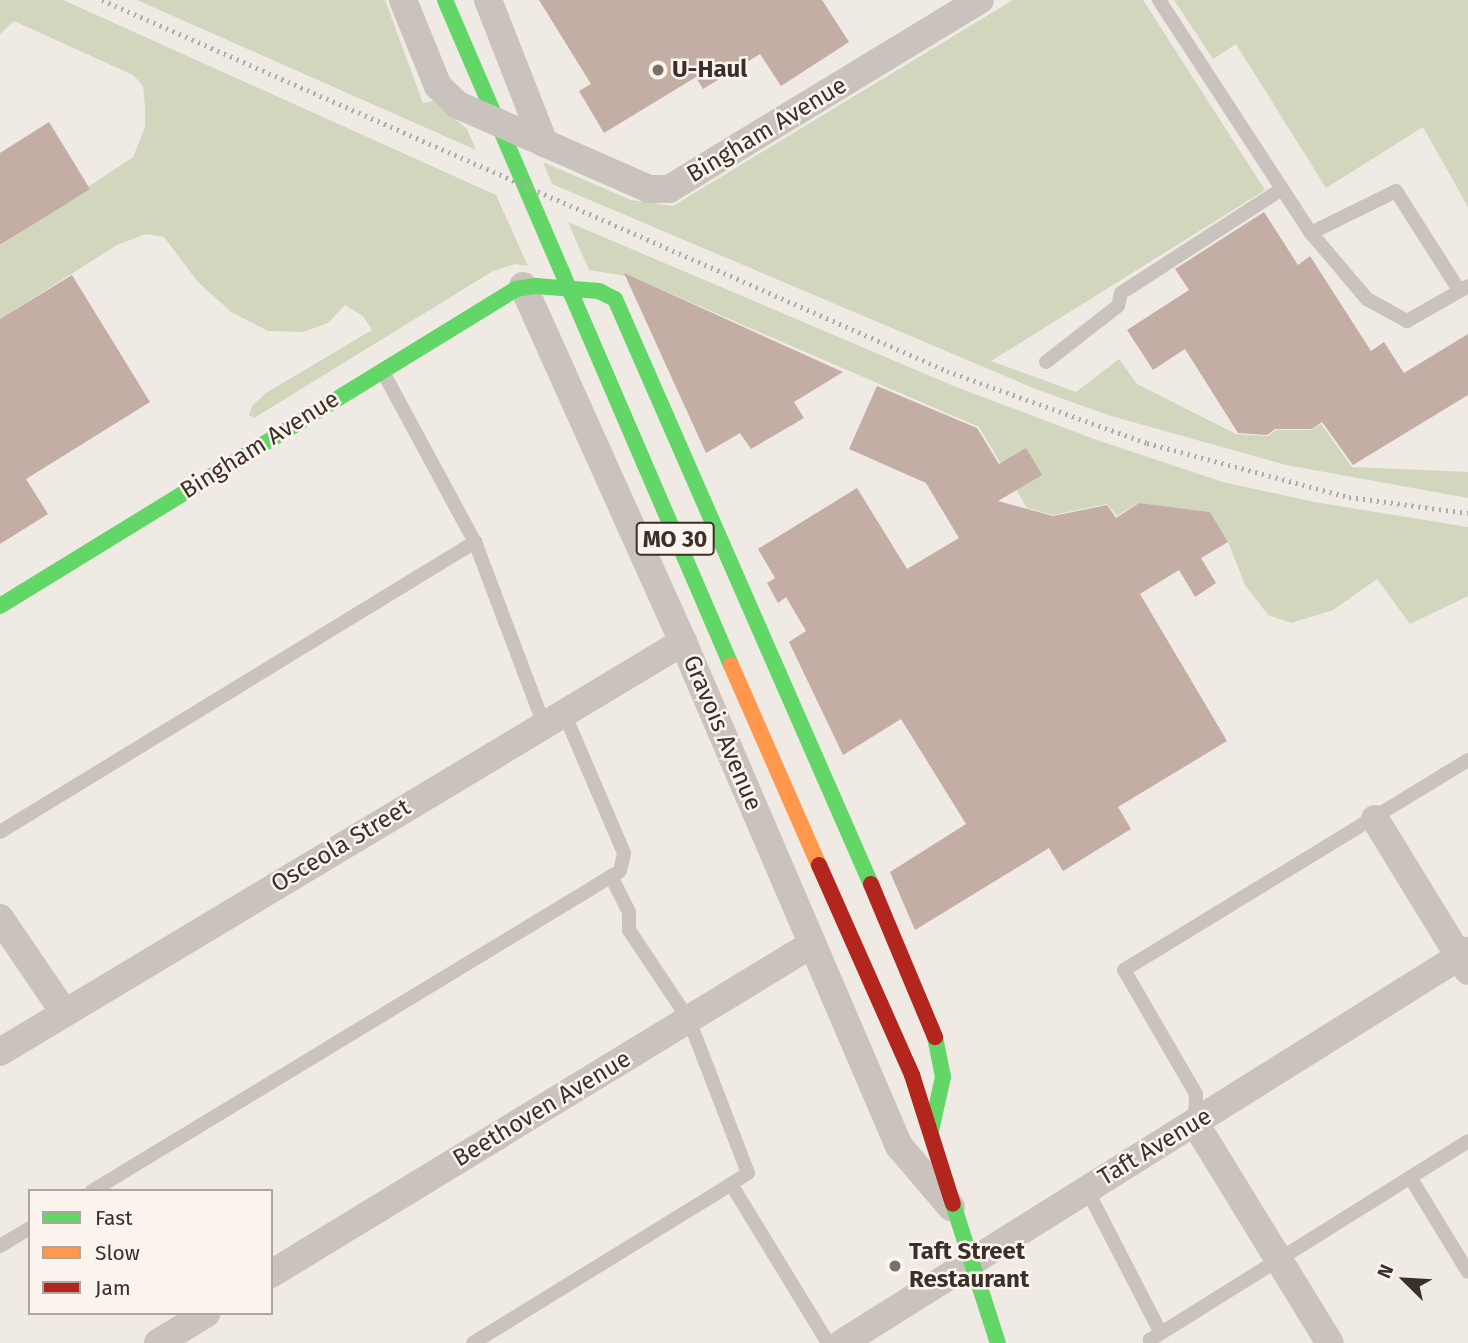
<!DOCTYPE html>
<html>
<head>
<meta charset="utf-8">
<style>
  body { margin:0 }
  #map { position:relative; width:1468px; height:1343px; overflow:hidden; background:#f0eae4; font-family:"Fira Sans",sans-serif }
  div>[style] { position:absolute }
  .green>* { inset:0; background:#d1d6bd }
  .building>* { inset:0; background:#c4ada5 }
  .lane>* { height:14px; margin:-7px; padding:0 7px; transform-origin:7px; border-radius:7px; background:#c9c2bd }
  .street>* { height:28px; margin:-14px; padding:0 14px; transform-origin:14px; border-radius:14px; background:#c9c2bd }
  .fast>* { height:16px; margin:-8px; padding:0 8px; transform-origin:8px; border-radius:8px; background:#63d668 }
  .slow>* { height:16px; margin:-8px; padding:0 8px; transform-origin:8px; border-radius:8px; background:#ff974d }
  .jam>* { height:16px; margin:-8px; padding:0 8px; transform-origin:8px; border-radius:8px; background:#b3261e }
  .rail>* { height:5px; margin-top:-2.5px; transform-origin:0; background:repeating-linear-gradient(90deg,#b1aba7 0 2px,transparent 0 7px) }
  .street-bridge>* { height:28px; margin:-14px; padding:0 14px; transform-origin:14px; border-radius:14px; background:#c9c2bd }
  .fast-bridge>* { height:16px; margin:-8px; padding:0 8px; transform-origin:8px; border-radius:8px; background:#63d668 }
  .dots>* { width:19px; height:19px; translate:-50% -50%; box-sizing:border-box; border:4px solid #fbf4ec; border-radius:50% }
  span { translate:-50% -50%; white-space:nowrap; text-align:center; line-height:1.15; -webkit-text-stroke:5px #fbf4ec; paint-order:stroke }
  .shield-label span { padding:2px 5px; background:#fbf4ec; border:2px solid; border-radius:5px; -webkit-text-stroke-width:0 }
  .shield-label { font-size:23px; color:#3b2f2a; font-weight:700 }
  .poi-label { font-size:24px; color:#3b2f2a; font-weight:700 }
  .left { translate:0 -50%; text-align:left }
  .street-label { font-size:24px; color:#3b2f2a }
  .legend { position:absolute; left:28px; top:1189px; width:245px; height:126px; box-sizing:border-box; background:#fbf4ec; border:2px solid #aea59e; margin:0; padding:9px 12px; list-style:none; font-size:21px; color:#3b2f2a }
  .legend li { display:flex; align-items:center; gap:14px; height:35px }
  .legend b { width:35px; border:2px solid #aea59e }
  .north { position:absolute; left:1370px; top:1245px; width:70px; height:70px; -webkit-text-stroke:5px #fbf4ec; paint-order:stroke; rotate:294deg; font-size:19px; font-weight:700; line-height:28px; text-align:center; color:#3b2f2a }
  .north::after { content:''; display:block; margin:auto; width:24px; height:32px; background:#3b2f2a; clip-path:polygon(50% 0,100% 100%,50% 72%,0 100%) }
</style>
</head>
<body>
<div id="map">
  <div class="green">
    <i style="clip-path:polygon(0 0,63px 0,496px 195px,528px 266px,515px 264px,493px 271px,254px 418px,249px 415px,252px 406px,266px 393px,372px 330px,363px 316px,345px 305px,328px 323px,303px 332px,268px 331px,231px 312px,198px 282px,164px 237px,146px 234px,117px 245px,0 319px,0 246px,133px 157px,145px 127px,145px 107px,143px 86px,133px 75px,14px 21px,0 34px)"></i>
    <i style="clip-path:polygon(137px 0,385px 0,423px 103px,433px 101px,467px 129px,476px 150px)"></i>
    <i style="clip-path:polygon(1013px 0,1143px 0,1265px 190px,991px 361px,1076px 392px,1119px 359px,1137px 384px,1236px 434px,1268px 436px,1276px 430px,1311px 430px,1321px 424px,1352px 467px,1468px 472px,1468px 498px,1286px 465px,1111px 416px,1038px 390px,552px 184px,543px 162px,631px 200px,673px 206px)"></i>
    <i style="clip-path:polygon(1174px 0,1468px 0,1468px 207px,1423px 127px,1326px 188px,1236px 44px,1213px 59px)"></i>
    <i style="clip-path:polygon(568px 222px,956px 387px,1094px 439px,1223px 482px,1314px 502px,1468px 527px,1468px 596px,1410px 624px,1377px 579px,1333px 610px,1291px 623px,1268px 615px,1245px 585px,1228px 542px,1210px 512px,1138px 503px,1117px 516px,1107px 504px,1053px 515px,1027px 508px,979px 427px,632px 277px,589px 270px)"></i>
  </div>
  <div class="building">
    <i style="clip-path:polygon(539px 0,822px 0,849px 42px,781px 86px,760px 54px,703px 89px,696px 77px,604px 133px,579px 91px,591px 84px)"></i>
    <i style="clip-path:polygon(49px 122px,90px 189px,0 245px,0 153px)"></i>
    <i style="clip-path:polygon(1264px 212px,1298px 265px,1310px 256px,1371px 351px,1384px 342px,1404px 373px,1468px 334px,1468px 395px,1353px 465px,1322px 422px,1312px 429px,1275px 429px,1267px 435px,1238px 433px,1185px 349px,1153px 370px,1127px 330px,1189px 290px,1175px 269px)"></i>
    <i style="clip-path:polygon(624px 273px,843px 372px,794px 402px,804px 418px,751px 449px,740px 433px,706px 453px)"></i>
    <i style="clip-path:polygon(72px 275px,150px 402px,26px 479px,48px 514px,0 544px,0 319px)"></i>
    <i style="clip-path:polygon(877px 386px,977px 428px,999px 464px,1026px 448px,1042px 475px,998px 501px,1053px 516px,1107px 505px,1116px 518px,1139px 503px,1210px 512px,1228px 542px,1201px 558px,1216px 583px,1195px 597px,1179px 570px,1140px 594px,1227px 741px,1118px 807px,1131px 829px,1063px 871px,1049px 848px,915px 930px,890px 872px,966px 824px,901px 719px,843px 755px,789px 642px,806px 631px,786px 597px,778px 603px,767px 583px,775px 578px,758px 549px,857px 488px,907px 569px,959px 538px,926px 483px,849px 449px)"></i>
  </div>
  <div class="lane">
    <i style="left:1159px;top:0;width:278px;rotate:56.9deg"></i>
    <i style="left:1459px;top:290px;width:117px;rotate:-122.5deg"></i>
    <i style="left:1396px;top:191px;width:95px;rotate:153.7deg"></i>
    <i style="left:1311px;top:233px;width:87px;rotate:49.7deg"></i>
    <i style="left:1367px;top:299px;width:46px;rotate:28.8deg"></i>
    <i style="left:1407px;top:321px;width:70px;rotate:-29.8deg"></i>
    <i style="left:1046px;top:362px;width:91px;rotate:-37.9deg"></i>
    <i style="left:1118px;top:306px;width:13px;rotate:-77deg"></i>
    <i style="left:1121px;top:293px;width:192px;rotate:-32.9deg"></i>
    <i style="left:384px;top:374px;width:191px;rotate:61.6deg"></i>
    <i style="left:475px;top:542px;width:196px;rotate:69.3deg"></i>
    <i style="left:0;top:832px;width:557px;rotate:-31.41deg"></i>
    <i style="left:611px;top:876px;width:40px;rotate:63.4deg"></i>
    <i style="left:629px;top:912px;width:18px;rotate:90deg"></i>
    <i style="left:629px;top:930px;width:108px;rotate:56.3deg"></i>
    <i style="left:689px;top:1020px;width:164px;rotate:68.9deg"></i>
    <i style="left:748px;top:1173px;width:20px;rotate:147deg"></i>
    <i style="left:1195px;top:1122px;width:28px;rotate:-88deg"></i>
    <i style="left:1196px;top:1094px;width:143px;rotate:-120.1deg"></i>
    <i style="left:1124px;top:970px;width:403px;rotate:-31.4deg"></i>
    <i style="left:1410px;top:1177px;width:111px;rotate:58.6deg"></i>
    <i style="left:1086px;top:1188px;width:163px;rotate:62.7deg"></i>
    <i style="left:92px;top:1191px;width:617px;rotate:-31.22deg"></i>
    <i style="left:620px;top:871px;width:18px;rotate:-77deg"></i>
    <i style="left:624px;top:853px;width:152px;rotate:-113.2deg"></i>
    <i style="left:0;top:1246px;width:35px;rotate:-31deg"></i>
    <i style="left:473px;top:1343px;width:303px;rotate:-31.6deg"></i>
    <i style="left:731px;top:1184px;width:186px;rotate:58.6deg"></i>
    <i style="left:1152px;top:1343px;width:4px;rotate:-124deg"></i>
    <i style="left:1150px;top:1340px;width:375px;rotate:-32deg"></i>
  </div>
  <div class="street">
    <i style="left:403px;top:0;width:93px;rotate:67.9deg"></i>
    <i style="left:438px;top:86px;width:28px;rotate:44deg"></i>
    <i style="left:488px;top:0;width:154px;rotate:68.6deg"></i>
    <i style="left:531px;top:137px;width:129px;rotate:23.8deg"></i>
    <i style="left:649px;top:189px;width:20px"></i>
    <i style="left:669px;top:189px;width:364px;rotate:-31.3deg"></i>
    <i style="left:523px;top:286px;width:390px;rotate:65.8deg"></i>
    <i style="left:683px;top:642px;width:548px;rotate:66.8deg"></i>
    <i style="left:899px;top:1146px;width:80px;rotate:49.6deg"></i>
    <i style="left:1375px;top:819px;width:178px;rotate:58.5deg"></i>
    <i style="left:0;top:918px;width:114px;rotate:55.8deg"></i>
    <i style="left:0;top:1052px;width:797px;rotate:-30.98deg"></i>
    <i style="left:1195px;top:1123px;width:258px;rotate:58.5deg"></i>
    <i style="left:271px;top:1274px;width:634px;rotate:-31.38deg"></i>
    <i style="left:158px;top:1343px;width:57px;rotate:-31.5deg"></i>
    <i style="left:842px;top:1343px;width:739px;rotate:-32.05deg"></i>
  </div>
  <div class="fast">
    <i style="left:445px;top:0;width:724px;rotate:66.73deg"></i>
    <i style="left:599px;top:291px;width:18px;rotate:27deg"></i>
    <i style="left:615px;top:299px;width:639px;rotate:66.37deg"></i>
    <i style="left:0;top:606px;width:606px;rotate:-31.56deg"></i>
    <i style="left:516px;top:289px;width:20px;rotate:-9deg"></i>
    <i style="left:931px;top:1131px;width:55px;rotate:-77.5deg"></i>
    <i style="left:943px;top:1077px;width:41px;rotate:-101.3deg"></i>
    <i style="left:953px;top:1204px;width:146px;rotate:72.1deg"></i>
  </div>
  <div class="slow">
    <i style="left:731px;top:665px;width:219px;rotate:66.3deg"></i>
  </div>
  <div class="jam">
    <i style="left:819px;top:865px;width:230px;rotate:66.1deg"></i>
    <i style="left:912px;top:1075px;width:135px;rotate:72.4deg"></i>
    <i style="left:871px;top:884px;width:166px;rotate:67.3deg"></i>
  </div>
  <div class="rail">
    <i style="left:102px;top:0;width:923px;rotate:23.7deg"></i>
    <i style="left:947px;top:371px;width:213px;rotate:19.8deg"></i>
    <i style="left:1147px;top:443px;width:209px;rotate:15deg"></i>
    <i style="left:1349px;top:497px;width:120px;rotate:7.7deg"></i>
  </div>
  <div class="street-bridge">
    <i style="left:458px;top:105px;width:80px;rotate:23.7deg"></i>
  </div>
  <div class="fast-bridge">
    <i style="left:536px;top:286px;width:63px;rotate:4.5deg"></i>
  </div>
  <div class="dots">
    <i style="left:658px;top:70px;background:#7a706b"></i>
    <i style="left:895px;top:1266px;background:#7a706b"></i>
  </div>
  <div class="shield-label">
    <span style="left:675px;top:539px">MO 30</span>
  </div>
  <div class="poi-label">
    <span class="left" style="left:672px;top:70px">U-Haul</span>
    <span class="left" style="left:909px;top:1266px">Taft Street<br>Restaurant</span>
  </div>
  <div class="street-label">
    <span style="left:767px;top:130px;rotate:-31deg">Bingham Avenue</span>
    <span style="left:260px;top:445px;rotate:-32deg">Bingham Avenue</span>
    <span style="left:722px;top:733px;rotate:67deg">Gravois Avenue</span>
    <span style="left:341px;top:846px;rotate:-31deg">Osceola Street</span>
    <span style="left:542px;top:1109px;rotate:-31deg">Beethoven Avenue</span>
    <span style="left:1155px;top:1147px;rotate:-31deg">Taft Avenue</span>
  </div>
  <ul class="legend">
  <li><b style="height:9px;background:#63d668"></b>Fast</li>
  <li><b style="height:9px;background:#ff974d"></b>Slow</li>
  <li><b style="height:9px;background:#b3261e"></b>Jam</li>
  </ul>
  <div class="north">N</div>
</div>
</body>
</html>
